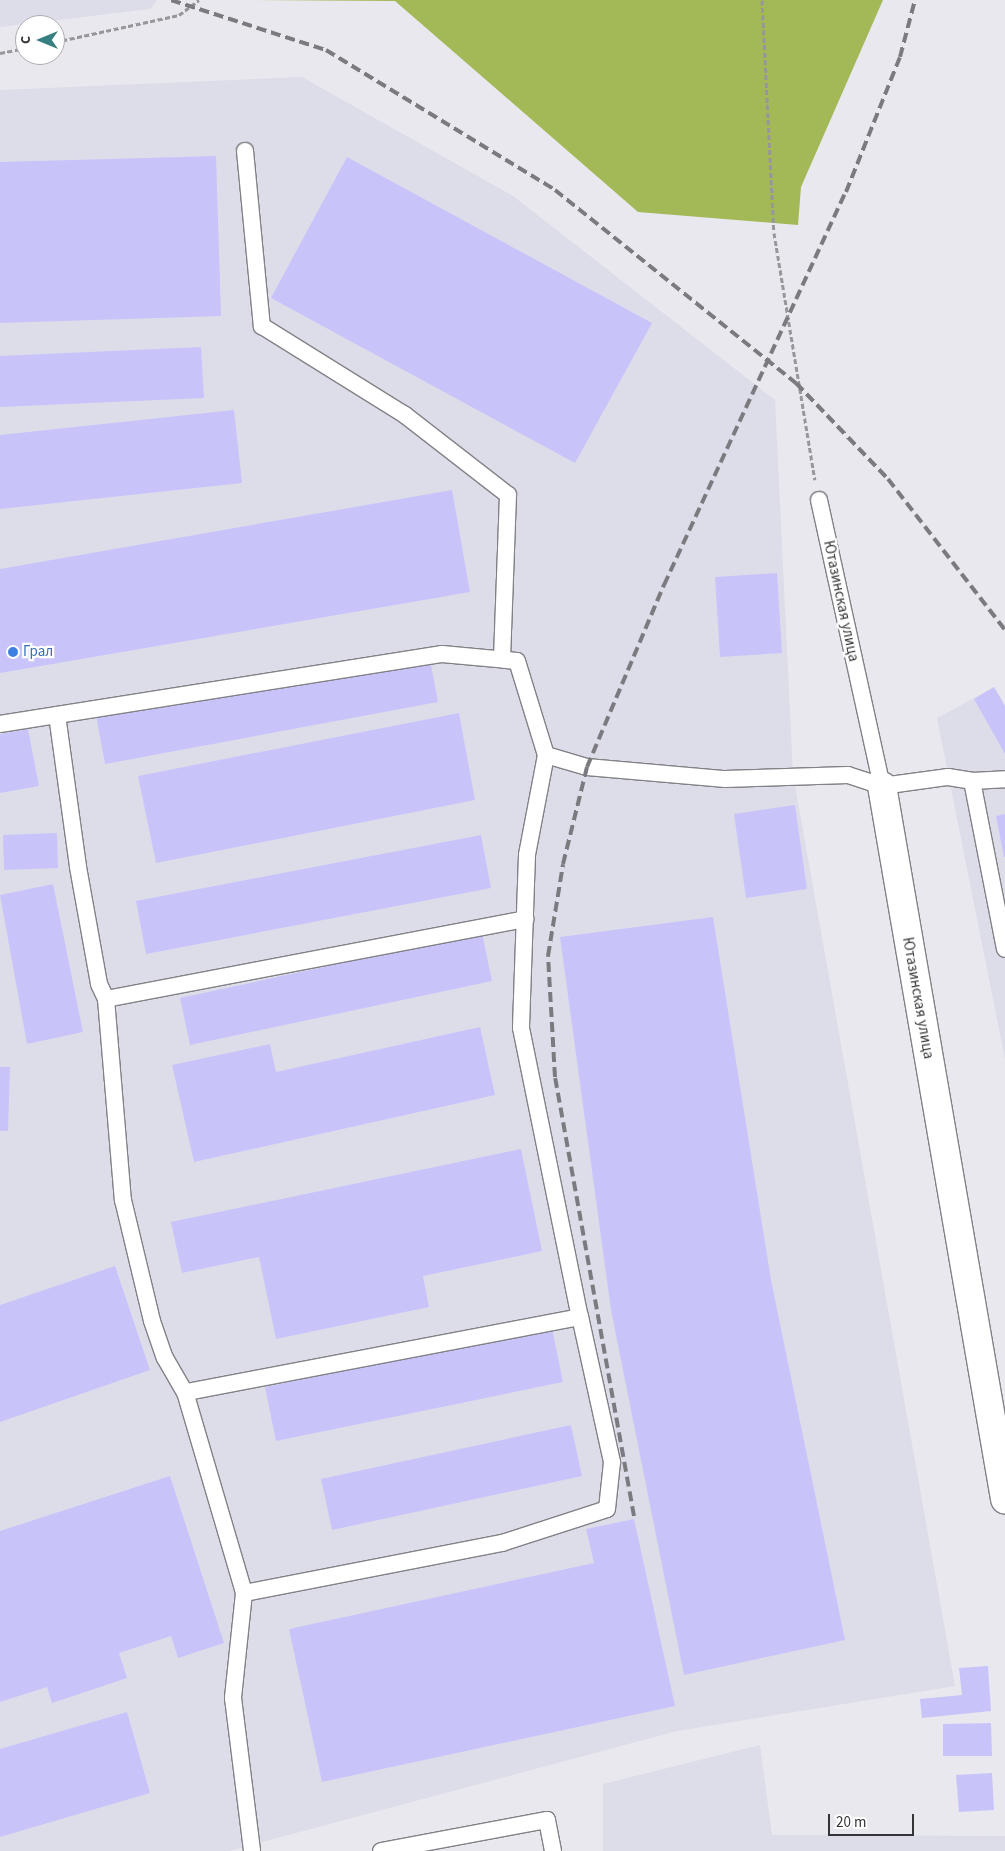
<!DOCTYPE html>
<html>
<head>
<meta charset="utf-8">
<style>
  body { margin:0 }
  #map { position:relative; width:1005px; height:1851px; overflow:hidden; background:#e8e8ee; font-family:"Source Sans 3",sans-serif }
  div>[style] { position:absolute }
  .built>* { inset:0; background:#ddddea }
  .forest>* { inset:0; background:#a3b857 }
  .building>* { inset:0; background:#c8c4fa }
  .path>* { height:3px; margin-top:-1.5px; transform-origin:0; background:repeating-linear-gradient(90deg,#97979b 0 5px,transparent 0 7.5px) }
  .roads { filter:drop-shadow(1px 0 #818186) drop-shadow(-1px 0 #818186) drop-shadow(0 1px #818186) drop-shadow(0 -1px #818186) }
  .service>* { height:16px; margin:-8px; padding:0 8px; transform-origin:8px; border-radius:8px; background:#fff }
  .minor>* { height:28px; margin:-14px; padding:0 14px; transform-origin:14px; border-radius:14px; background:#fff }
  .rail>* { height:4px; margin-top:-2px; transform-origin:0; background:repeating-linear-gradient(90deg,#7b7b7f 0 10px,transparent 0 15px) }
  .dots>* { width:14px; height:14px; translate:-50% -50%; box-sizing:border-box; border:2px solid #fff; border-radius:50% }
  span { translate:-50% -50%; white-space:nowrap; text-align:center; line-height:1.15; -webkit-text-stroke:4.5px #fff; paint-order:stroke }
  .street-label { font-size:15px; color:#353537 }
  .shop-label { font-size:15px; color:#366cbe }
  .left { translate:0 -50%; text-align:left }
  .north { position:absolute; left:15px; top:15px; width:50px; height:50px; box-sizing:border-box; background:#fff; border:1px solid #aeaeaf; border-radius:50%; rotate:270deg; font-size:14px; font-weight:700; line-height:20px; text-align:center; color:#353537 }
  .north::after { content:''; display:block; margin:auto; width:18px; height:22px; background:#377f81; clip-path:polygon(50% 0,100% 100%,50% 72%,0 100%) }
  .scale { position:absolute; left:828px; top:1814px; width:86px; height:22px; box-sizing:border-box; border:2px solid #353537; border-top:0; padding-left:6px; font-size:15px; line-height:18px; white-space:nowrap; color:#353537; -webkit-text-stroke:4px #fff; paint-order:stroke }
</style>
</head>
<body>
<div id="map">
  <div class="built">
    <i style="clip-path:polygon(0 0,157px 0,150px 9px,0 27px)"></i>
    <i style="clip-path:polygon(302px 77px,513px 196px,775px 400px,793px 774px,955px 1686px,677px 1731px,229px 1851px,0 1851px,0 90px)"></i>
    <i style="clip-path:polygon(994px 687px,1005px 706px,1005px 1059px,937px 718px)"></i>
    <i style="clip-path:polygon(760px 1745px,772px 1835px,1005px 1836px,1005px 1851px,603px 1851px,603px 1784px)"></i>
  </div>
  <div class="forest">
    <i style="clip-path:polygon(255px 0,883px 0,801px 187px,798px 225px,638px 212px,395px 1px)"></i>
  </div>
  <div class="building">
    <i style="clip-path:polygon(216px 156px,221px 316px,0 323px,0 162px)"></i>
    <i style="clip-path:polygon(347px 157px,652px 323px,575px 463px,271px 298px)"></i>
    <i style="clip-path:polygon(201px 347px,204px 398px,0 407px,0 356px)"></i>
    <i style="clip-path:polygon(234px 410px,242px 483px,0 509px,0 435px)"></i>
    <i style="clip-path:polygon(452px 490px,470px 592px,0 673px,0 569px)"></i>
    <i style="clip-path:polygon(777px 573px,782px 653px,720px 657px,715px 577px)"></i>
    <i style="clip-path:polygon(428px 649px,438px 702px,105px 764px,95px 710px)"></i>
    <i style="clip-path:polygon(994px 687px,1005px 706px,1005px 754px,974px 699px)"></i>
    <i style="clip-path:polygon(459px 713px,475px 800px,156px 863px,138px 776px)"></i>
    <i style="clip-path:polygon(28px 729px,39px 786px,0 793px,0 734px)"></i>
    <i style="clip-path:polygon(795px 805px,807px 889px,746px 898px,734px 814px)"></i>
    <i style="clip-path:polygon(1005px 814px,1005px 857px,1004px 857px,996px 816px)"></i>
    <i style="clip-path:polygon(57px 833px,58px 868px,4px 870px,3px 835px)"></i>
    <i style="clip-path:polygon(481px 835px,491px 888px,146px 954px,136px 901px)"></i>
    <i style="clip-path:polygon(53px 884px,83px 1032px,27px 1044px,0 895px)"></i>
    <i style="clip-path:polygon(713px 917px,771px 1280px,845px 1640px,684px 1675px,611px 1310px,560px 937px)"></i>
    <i style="clip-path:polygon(482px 933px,492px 981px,190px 1045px,180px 998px)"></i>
    <i style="clip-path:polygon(480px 1027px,495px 1095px,194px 1162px,172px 1065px,270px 1044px,276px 1072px)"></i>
    <i style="clip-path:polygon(0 1067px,10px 1067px,8px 1131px,0 1131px)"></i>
    <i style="clip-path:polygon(521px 1149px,542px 1251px,423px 1276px,429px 1307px,276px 1339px,259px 1257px,182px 1273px,171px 1222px)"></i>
    <i style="clip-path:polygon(115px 1266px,150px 1370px,0 1422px,0 1305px)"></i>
    <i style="clip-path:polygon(552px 1328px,563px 1382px,276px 1441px,265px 1387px)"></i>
    <i style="clip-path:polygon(571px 1425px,582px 1476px,332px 1530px,321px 1479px)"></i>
    <i style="clip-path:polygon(170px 1476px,224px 1643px,178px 1658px,171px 1636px,119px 1653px,127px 1678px,52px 1703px,47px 1687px,0 1702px,0 1531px)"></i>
    <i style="clip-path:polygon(634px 1519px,675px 1706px,322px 1782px,289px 1629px,594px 1563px,586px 1529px)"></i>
    <i style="clip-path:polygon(988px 1666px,991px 1711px,922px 1718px,920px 1699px,962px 1695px,959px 1668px)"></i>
    <i style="clip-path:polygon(127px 1712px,150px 1793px,0 1837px,0 1749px)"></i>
    <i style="clip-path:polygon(991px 1723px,992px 1756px,943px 1756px,943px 1724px)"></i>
    <i style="clip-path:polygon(992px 1773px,994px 1810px,959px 1812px,956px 1775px)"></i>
  </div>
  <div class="path">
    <i style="left:762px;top:0;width:233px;rotate:87.1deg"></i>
    <i style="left:774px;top:233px;width:250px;rotate:80.6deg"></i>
    <i style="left:55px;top:42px;width:127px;rotate:-12.3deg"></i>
    <i style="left:179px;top:15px;width:25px;rotate:-37deg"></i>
    <i style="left:0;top:53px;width:25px;rotate:-11deg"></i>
  </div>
  <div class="roads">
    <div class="service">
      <i style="left:245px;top:151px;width:176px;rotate:84.5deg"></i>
      <i style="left:262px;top:326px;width:168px;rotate:31.9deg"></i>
      <i style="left:405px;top:415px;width:130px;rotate:37.8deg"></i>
      <i style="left:508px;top:495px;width:164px;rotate:92.1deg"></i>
      <i style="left:819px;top:500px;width:293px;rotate:77.6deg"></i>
      <i style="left:57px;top:715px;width:153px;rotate:82.1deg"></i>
      <i style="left:78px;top:867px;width:119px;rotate:79.8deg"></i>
      <i style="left:99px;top:984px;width:17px;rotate:65deg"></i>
      <i style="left:106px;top:999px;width:202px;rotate:85.2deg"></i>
      <i style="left:123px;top:1200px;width:124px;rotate:76.5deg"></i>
      <i style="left:152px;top:1321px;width:39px;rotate:71deg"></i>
      <i style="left:165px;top:1358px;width:39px;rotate:60deg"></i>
      <i style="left:0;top:724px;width:448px;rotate:-9deg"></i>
      <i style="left:442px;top:654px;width:75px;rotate:5.3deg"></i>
      <i style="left:517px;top:661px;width:98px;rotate:72.9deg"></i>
      <i style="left:546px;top:755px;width:43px;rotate:16.3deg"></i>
      <i style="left:587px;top:767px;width:139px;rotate:5deg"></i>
      <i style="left:725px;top:779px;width:123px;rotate:-1.9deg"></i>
      <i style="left:848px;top:775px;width:36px;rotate:18deg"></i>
      <i style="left:882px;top:786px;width:67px;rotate:-7.8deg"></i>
      <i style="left:948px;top:777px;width:24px;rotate:9deg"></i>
      <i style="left:972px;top:781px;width:171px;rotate:78.9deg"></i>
      <i style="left:546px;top:755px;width:102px;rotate:100.8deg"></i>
      <i style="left:527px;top:855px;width:173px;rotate:92deg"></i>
      <i style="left:521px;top:1028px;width:295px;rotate:78.5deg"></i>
      <i style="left:580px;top:1317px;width:402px;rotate:169.2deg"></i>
      <i style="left:185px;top:1392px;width:209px;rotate:73.6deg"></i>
      <i style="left:244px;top:1593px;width:263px;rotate:-11deg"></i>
      <i style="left:502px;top:1543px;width:110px;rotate:-17.9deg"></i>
      <i style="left:607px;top:1509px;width:47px;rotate:-83.9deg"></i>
      <i style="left:612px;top:1462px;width:148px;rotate:-102.4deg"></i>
      <i style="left:972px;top:781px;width:33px;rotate:-3deg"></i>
      <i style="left:106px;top:999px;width:427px;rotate:-10.8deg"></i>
      <i style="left:244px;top:1593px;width:106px;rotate:96deg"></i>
      <i style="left:233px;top:1698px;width:154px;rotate:82.9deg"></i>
      <i style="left:381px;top:1851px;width:169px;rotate:-10.6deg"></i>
      <i style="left:547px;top:1820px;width:32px;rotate:79deg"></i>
    </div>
    <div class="minor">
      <i style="left:882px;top:786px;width:724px;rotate:80.21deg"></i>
    </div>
  </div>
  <div class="rail">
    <i style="left:171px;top:0;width:163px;rotate:17.9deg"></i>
    <i style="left:326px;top:50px;width:268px;rotate:31.4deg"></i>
    <i style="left:555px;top:190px;width:309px;rotate:38.7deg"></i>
    <i style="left:796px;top:383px;width:133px;rotate:46.2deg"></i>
    <i style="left:888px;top:479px;width:191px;rotate:52.2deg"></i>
    <i style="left:634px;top:1516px;width:446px;rotate:-100.2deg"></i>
    <i style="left:555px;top:1077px;width:121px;rotate:-93.3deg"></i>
    <i style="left:548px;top:956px;width:93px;rotate:-80.7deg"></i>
    <i style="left:563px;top:864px;width:100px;rotate:-76.1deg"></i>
    <i style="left:587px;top:767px;width:198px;rotate:-67.1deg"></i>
    <i style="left:664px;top:585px;width:433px;rotate:-65.2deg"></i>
    <i style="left:846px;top:192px;width:145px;rotate:-68.2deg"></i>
    <i style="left:900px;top:57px;width:59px;rotate:-75.3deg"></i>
  </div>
  <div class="dots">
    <i style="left:13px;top:652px;background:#3f7fe0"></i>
  </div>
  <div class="street-label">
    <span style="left:841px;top:601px;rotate:78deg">Ютазинская улица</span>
    <span style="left:918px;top:998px;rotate:80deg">Ютазинская улица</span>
  </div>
  <div class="shop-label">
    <span class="left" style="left:23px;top:652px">Грал</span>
  </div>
  <div class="north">С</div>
  <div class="scale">20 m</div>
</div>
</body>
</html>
